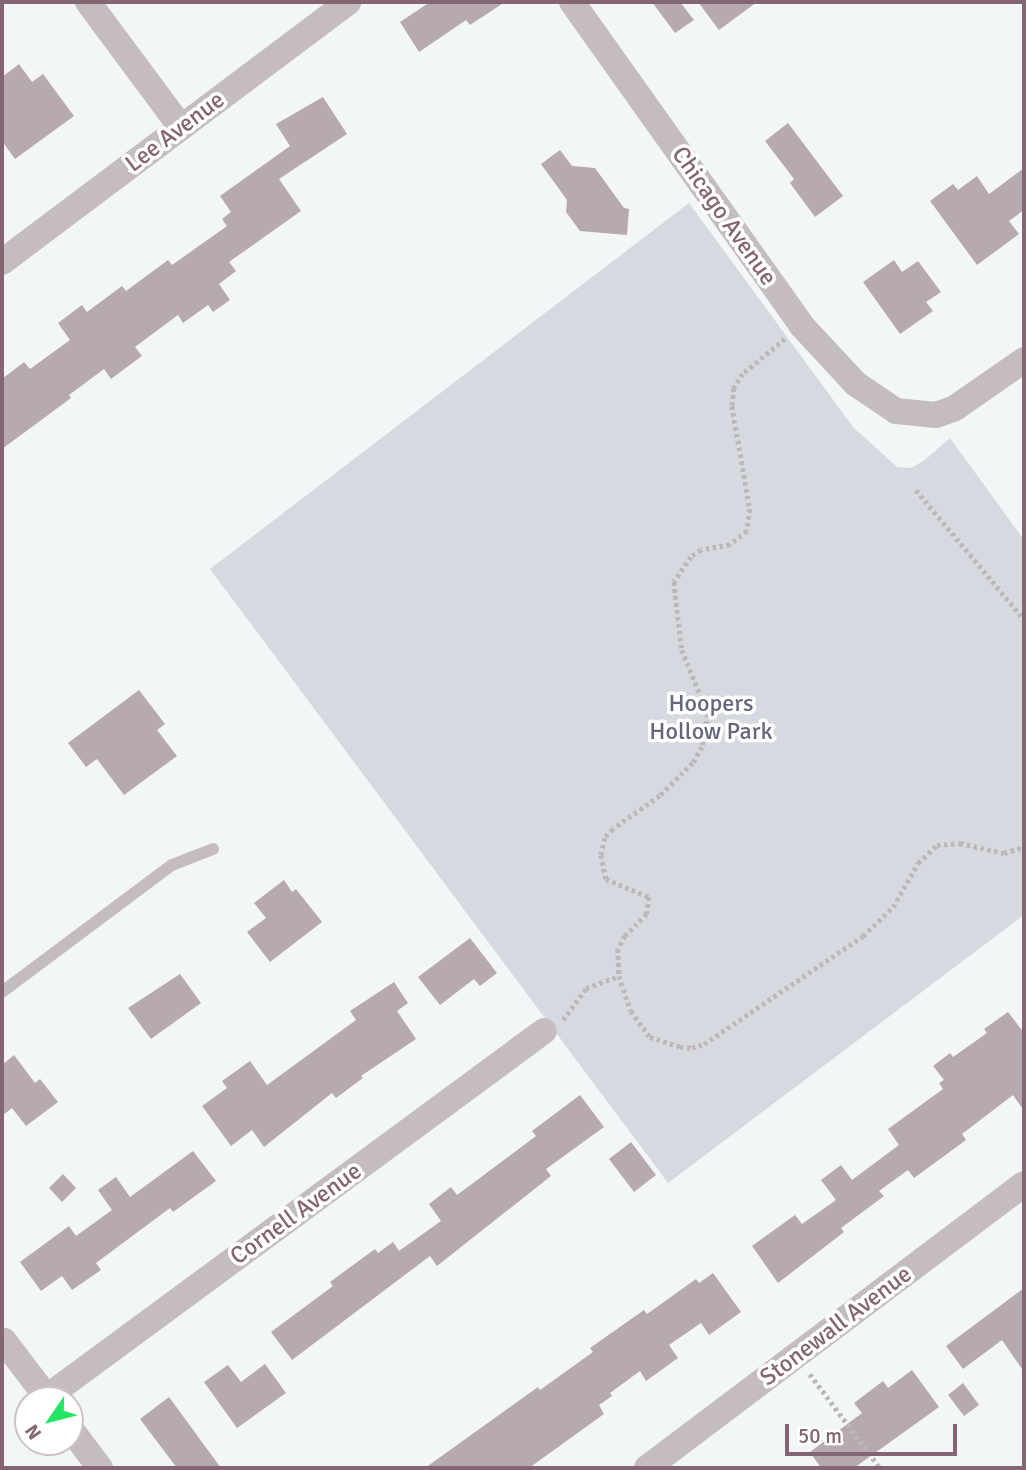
<!DOCTYPE html>
<html>
<head>
<meta charset="utf-8">
<style>
  body { margin:0 }
  #map { position:relative; width:1026px; height:1470px; overflow:hidden; background:#f2f6f6; font-family:Signika,sans-serif }
  div>[style] { position:absolute }
  .green>* { inset:0; background:#d6d9e0 }
  .building>* { inset:0; background:#b7a9b0 }
  .path>* { height:4.5px; margin-top:-2.25px; transform-origin:0; background:repeating-linear-gradient(90deg,#bdb7b9 0 3.5px,transparent 0 7px) }
  .service>* { height:12px; margin:-6px; padding:0 6px; transform-origin:6px; border-radius:6px; background:#c5bcc0 }
  .minor>* { height:26px; margin:-13px; padding:0 13px; transform-origin:13px; border-radius:13px; background:#c5bcc0 }
  span { translate:-50% -50%; white-space:nowrap; text-align:center; line-height:1.15; -webkit-text-stroke:7px #fff; paint-order:stroke }
  .street-label { font-size:24px; color:#846573 }
  .park-label { font-size:24px; color:#64667b }
  .frame { position:absolute; inset:0; border:4px solid #846573; pointer-events:none }
  .north { position:absolute; left:14px; top:1386px; width:70px; height:70px; box-sizing:border-box; background:#fff; border:2px solid #cec1c7; border-radius:50%; rotate:235deg; font-size:19px; font-weight:700; line-height:28px; text-align:center; color:#846573 }
  .north::after { content:''; display:block; margin:auto; width:24px; height:32px; background:#24e564; clip-path:polygon(50% 0,100% 100%,50% 72%,0 100%) }
  .scale { position:absolute; left:785px; top:1424px; width:172px; height:32px; box-sizing:border-box; border:4px solid #846573; border-top:0; padding-left:9px; font-size:21px; line-height:24px; white-space:nowrap; color:#846573; -webkit-text-stroke:5px #fff; paint-order:stroke }
</style>
</head>
<body>
<div id="map">
  <div class="green">
    <i style="clip-path:polygon(689px 203px,853px 427px,897px 467px,911px 468px,925px 460px,950px 438px,1024px 540px,1024px 915px,668px 1183px,210px 569px)"></i>
  </div>
  <div class="building">
    <i style="clip-path:polygon(430px 2px,505px 2px,470px 25px,466px 20px,419px 52px,400px 22px)"></i>
    <i style="clip-path:polygon(652px 2px,680px 2px,694px 20px,675px 33px)"></i>
    <i style="clip-path:polygon(698px 2px,757px 2px,719px 30px)"></i>
    <i style="clip-path:polygon(19px 64px,32px 82px,43px 74px,74px 116px,15px 159px,2px 141px,2px 77px)"></i>
    <i style="clip-path:polygon(323px 97px,347px 134px,279px 179px,301px 211px,229px 262px,236px 271px,219px 284px,230px 300px,213px 312px,208px 305px,183px 323px,178px 315px,135px 347px,142px 356px,111px 379px,104px 369px,69px 395px,71px 398px,2px 449px,2px 379px,24px 362px,30px 369px,70px 340px,58px 323px,82px 305px,87px 312px,122px 286px,126px 291px,168px 260px,172px 265px,227px 226px,222px 219px,231px 212px,220px 196px,290px 146px,276px 124px)"></i>
    <i style="clip-path:polygon(788px 123px,843px 196px,815px 217px,790px 183px,794px 179px,765px 141px)"></i>
    <i style="clip-path:polygon(560px 150px,572px 166px,595px 168px,624px 208px,629px 209px,627px 235px,580px 231px,566px 212px,567px 200px,541px 164px)"></i>
    <i style="clip-path:polygon(1024px 168px,1024px 210px,1009px 221px,1019px 234px,977px 265px,930px 201px,953px 184px,958px 190px,977px 176px,989px 194px)"></i>
    <i style="clip-path:polygon(894px 260px,902px 272px,918px 261px,941px 292px,926px 302px,933px 311px,900px 334px,863px 282px)"></i>
    <i style="clip-path:polygon(139px 690px,165px 724px,157px 730px,177px 756px,124px 795px,97px 759px,86px 767px,68px 743px)"></i>
    <i style="clip-path:polygon(284px 880px,292px 892px,296px 889px,322px 922px,270px 962px,247px 932px,266px 918px,254px 903px)"></i>
    <i style="clip-path:polygon(470px 938px,497px 973px,480px 986px,474px 979px,440px 1005px,418px 977px)"></i>
    <i style="clip-path:polygon(180px 974px,201px 1003px,151px 1039px,128px 1008px)"></i>
    <i style="clip-path:polygon(394px 982px,408px 1003px,397px 1011px,416px 1039px,361px 1076px,363px 1078px,336px 1098px,332px 1093px,264px 1147px,252px 1130px,231px 1146px,202px 1106px,227px 1088px,222px 1081px,250px 1061px,267px 1085px,356px 1020px,350px 1011px)"></i>
    <i style="clip-path:polygon(1008px 1012px,1024px 1033px,1024px 1111px,1013px 1095px,962px 1134px,966px 1140px,914px 1178px,908px 1170px,879px 1191px,884px 1196px,841px 1228px,844px 1232px,778px 1283px,752px 1246px,795px 1215px,802px 1224px,836px 1200px,821px 1180px,841px 1165px,852px 1180px,899px 1145px,888px 1129px,943px 1089px,939px 1083px,944px 1080px,933px 1066px,950px 1053px,953px 1057px,987px 1033px,984px 1029px)"></i>
    <i style="clip-path:polygon(14px 1055px,35px 1083px,40px 1079px,58px 1102px,26px 1126px,12px 1108px,2px 1116px,2px 1065px)"></i>
    <i style="clip-path:polygon(580px 1095px,604px 1127px,546px 1169px,551px 1176px,437px 1266px,430px 1256px,292px 1360px,271px 1332px,333px 1286px,330px 1282px,375px 1249px,378px 1253px,393px 1242px,399px 1251px,441px 1221px,429px 1204px,451px 1187px,457px 1195px,536px 1136px,532px 1131px)"></i>
    <i style="clip-path:polygon(631px 1142px,656px 1175px,634px 1192px,609px 1159px)"></i>
    <i style="clip-path:polygon(193px 1151px,216px 1181px,173px 1212px,170px 1208px,96px 1263px,101px 1270px,72px 1290px,62px 1276px,41px 1291px,20px 1262px,69px 1226px,76px 1236px,112px 1210px,98px 1190px,116px 1177px,130px 1197px)"></i>
    <i style="clip-path:polygon(63px 1174px,76px 1188px,62px 1202px,49px 1188px)"></i>
    <i style="clip-path:polygon(713px 1273px,741px 1312px,709px 1335px,701px 1323px,669px 1345px,678px 1358px,646px 1381px,640px 1371px,610px 1393px,612px 1396px,599px 1405px,604px 1414px,529px 1468px,425px 1468px,538px 1387px,540px 1390px,593px 1352px,590px 1348px,644px 1310px,647px 1314px,696px 1279px,699px 1283px)"></i>
    <i style="clip-path:polygon(1024px 1288px,1024px 1372px,1002px 1340px,963px 1369px,946px 1346px)"></i>
    <i style="clip-path:polygon(265px 1364px,286px 1393px,237px 1428px,204px 1382px,228px 1365px,241px 1382px)"></i>
    <i style="clip-path:polygon(912px 1370px,939px 1407px,854px 1468px,821px 1468px,810px 1452px,862px 1413px,854px 1403px,883px 1381px,888px 1388px)"></i>
    <i style="clip-path:polygon(963px 1383px,979px 1405px,964px 1416px,948px 1395px)"></i>
    <i style="clip-path:polygon(169px 1397px,221px 1468px,177px 1468px,140px 1419px)"></i>
  </div>
  <div class="path">
    <i style="left:785px;top:339px;width:55px;rotate:140.2deg"></i>
    <i style="left:743px;top:374px;width:17px;rotate:123deg"></i>
    <i style="left:734px;top:388px;width:18px;rotate:96deg"></i>
    <i style="left:732px;top:406px;width:105px;rotate:80.1deg"></i>
    <i style="left:750px;top:509px;width:22px;rotate:98deg"></i>
    <i style="left:747px;top:531px;width:22px;rotate:141deg"></i>
    <i style="left:730px;top:545px;width:29px;rotate:170deg"></i>
    <i style="left:701px;top:550px;width:12px;rotate:145deg"></i>
    <i style="left:691px;top:557px;width:30px;rotate:124deg"></i>
    <i style="left:674px;top:582px;width:68px;rotate:83.3deg"></i>
    <i style="left:682px;top:650px;width:69px;rotate:67.9deg"></i>
    <i style="left:708px;top:714px;width:34px;rotate:100deg"></i>
    <i style="left:702px;top:747px;width:18px;rotate:119deg"></i>
    <i style="left:693px;top:763px;width:47px;rotate:135deg"></i>
    <i style="left:660px;top:796px;width:57px;rotate:144.9deg"></i>
    <i style="left:613px;top:829px;width:12px;rotate:132deg"></i>
    <i style="left:605px;top:838px;width:17px;rotate:103deg"></i>
    <i style="left:601px;top:855px;width:25px;rotate:78deg"></i>
    <i style="left:606px;top:879px;width:47px;rotate:22.7deg"></i>
    <i style="left:649px;top:897px;width:17px;rotate:97deg"></i>
    <i style="left:647px;top:914px;width:31px;rotate:135deg"></i>
    <i style="left:625px;top:936px;width:15px;rotate:118deg"></i>
    <i style="left:618px;top:949px;width:27px;rotate:88deg"></i>
    <i style="left:619px;top:976px;width:37px;rotate:71deg"></i>
    <i style="left:631px;top:1011px;width:32px;rotate:54deg"></i>
    <i style="left:650px;top:1037px;width:32px;rotate:18deg"></i>
    <i style="left:680px;top:1047px;width:12px;rotate:5deg"></i>
    <i style="left:692px;top:1048px;width:13px;rotate:-18deg"></i>
    <i style="left:704px;top:1044px;width:192px;rotate:-34.2deg"></i>
    <i style="left:863px;top:936px;width:42px;rotate:-44deg"></i>
    <i style="left:893px;top:907px;width:51px;rotate:-60.4deg"></i>
    <i style="left:918px;top:863px;width:26px;rotate:-43deg"></i>
    <i style="left:937px;top:845px;width:23px;rotate:-5deg"></i>
    <i style="left:960px;top:843px;width:45px;rotate:12.8deg"></i>
    <i style="left:1004px;top:853px;width:21px;rotate:-17deg"></i>
    <i style="left:916px;top:490px;width:168px;rotate:50.1deg"></i>
    <i style="left:563px;top:1020px;width:39px;rotate:-54deg"></i>
    <i style="left:586px;top:988px;width:35px;rotate:-20deg"></i>
    <i style="left:810px;top:1374px;width:117px;rotate:53.3deg"></i>
  </div>
  <div class="service">
    <i style="left:2px;top:992px;width:212px;rotate:-36.8deg"></i>
    <i style="left:172px;top:865px;width:44px;rotate:-21.3deg"></i>
  </div>
  <div class="minor">
    <i style="left:88px;top:2px;width:156px;rotate:53.4deg"></i>
    <i style="left:572px;top:2px;width:397px;rotate:54.6deg"></i>
    <i style="left:802px;top:326px;width:79px;rotate:47deg"></i>
    <i style="left:856px;top:384px;width:48px;rotate:34deg"></i>
    <i style="left:896px;top:411px;width:40px;rotate:5.7deg"></i>
    <i style="left:936px;top:415px;width:20px;rotate:-20deg"></i>
    <i style="left:955px;top:408px;width:84px;rotate:-34.8deg"></i>
    <i style="left:2px;top:262px;width:433px;rotate:-36.9deg"></i>
    <i style="left:4px;top:1341px;width:74px;rotate:52.7deg"></i>
    <i style="left:47px;top:1397px;width:617px;rotate:-36.37deg"></i>
    <i style="left:70px;top:1428px;width:50px;rotate:53.1deg"></i>
    <i style="left:647px;top:1468px;width:472px;rotate:-37deg"></i>
  </div>
  <div class="street-label">
    <span style="left:175px;top:132px;rotate:-37deg">Lee Avenue</span>
    <span style="left:724px;top:216px;rotate:55deg">Chicago Avenue</span>
    <span style="left:296px;top:1214px;rotate:-36deg">Cornell Avenue</span>
    <span style="left:836px;top:1326px;rotate:-37deg">Stonewall Avenue</span>
  </div>
  <div class="park-label">
    <span style="left:711px;top:718px">Hoopers<br>Hollow Park</span>
  </div>
  <div class="frame"></div>
  <div class="north">N</div>
  <div class="scale">50 m</div>
</div>
</body>
</html>
